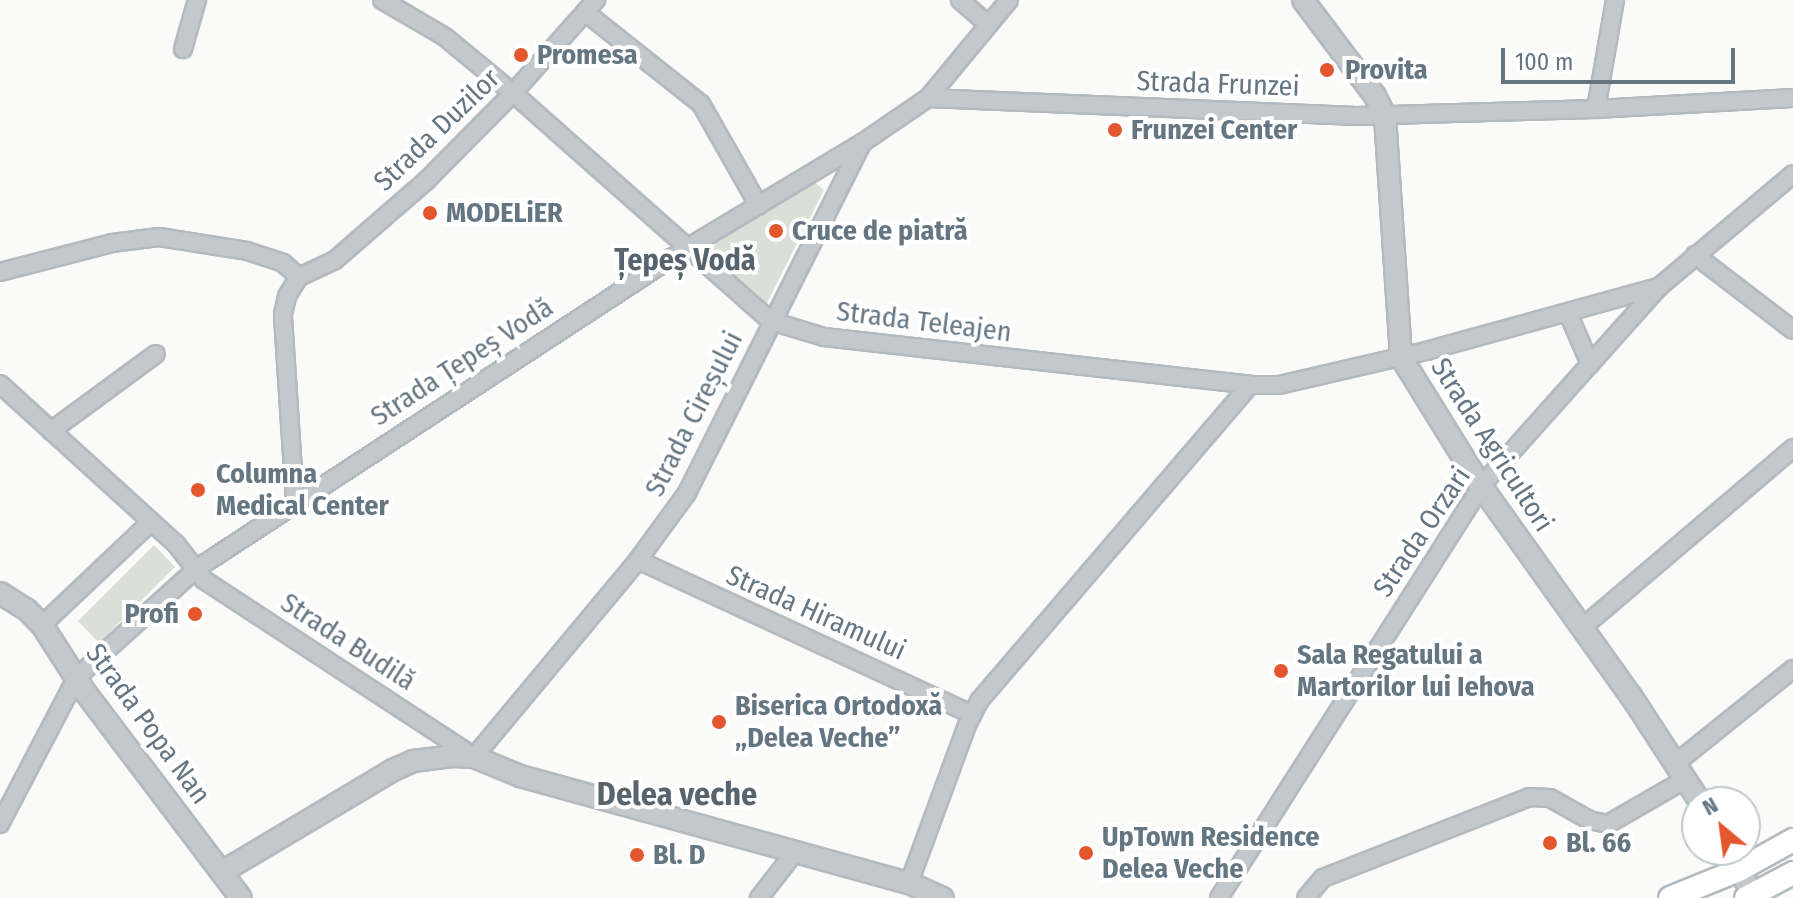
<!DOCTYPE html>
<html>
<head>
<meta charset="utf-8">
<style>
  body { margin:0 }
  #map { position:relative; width:1793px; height:898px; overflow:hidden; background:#fafaf8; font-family:"Fira Sans Condensed",sans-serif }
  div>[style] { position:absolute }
  .green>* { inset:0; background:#dadfd7 }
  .roads { filter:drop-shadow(2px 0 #b3babf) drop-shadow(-2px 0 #b3babf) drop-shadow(0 2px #b3babf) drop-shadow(0 -2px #b3babf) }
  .minor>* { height:16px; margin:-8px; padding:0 8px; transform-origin:8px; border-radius:8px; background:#c3c8cc }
  .tertiary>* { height:20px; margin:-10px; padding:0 10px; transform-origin:10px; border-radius:10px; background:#c3c8cc }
  .secondary>* { height:22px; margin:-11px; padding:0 11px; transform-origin:11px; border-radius:11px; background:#fff }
  .dots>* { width:22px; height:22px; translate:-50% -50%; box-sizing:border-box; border:4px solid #fff; border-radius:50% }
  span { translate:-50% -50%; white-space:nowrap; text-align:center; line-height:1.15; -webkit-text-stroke:8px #fff; paint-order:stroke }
  .poi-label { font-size:28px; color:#657683; font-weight:700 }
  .left { translate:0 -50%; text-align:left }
  .right { translate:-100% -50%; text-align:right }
  .street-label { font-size:28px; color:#657683 }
  .neighbourhood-label { font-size:30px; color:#57646e; font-weight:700 }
  .quarter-label { font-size:32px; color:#57646e; font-weight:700 }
  .north { position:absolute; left:1681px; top:786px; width:80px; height:80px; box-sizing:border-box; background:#fff; border:2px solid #c1c8cd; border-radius:50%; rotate:331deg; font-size:22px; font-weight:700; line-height:32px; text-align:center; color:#657683 }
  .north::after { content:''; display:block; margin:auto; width:28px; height:36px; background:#e4572e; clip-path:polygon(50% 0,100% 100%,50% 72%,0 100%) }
  .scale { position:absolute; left:1501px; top:48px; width:234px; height:36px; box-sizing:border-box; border:4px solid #657683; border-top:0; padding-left:10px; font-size:24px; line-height:28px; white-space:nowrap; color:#657683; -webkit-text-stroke:6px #fff; paint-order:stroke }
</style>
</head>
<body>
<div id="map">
  <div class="green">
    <i style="clip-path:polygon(815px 183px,824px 190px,766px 305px,704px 249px)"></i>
    <i style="clip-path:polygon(154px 545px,175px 567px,99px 643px,78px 621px)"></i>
  </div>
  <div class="roads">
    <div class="minor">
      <i style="left:382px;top:0;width:73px;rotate:30.4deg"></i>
      <i style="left:445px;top:37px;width:88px;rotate:39.5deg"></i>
      <i style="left:513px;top:93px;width:344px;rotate:41.5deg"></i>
      <i style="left:771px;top:321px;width:55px;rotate:16.8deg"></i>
      <i style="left:824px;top:337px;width:429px;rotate:6.4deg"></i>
      <i style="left:1250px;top:385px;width:29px"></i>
      <i style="left:1279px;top:385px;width:151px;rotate:-13deg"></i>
      <i style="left:1426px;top:351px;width:242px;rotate:-15.4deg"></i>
      <i style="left:960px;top:0;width:37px;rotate:41deg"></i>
      <i style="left:585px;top:12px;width:148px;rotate:38.4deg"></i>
      <i style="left:701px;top:104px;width:117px;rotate:60.4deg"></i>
      <i style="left:183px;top:49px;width:51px;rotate:-74.1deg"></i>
      <i style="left:928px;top:98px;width:429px;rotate:2.4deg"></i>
      <i style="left:1357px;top:116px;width:239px;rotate:-1.7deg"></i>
      <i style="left:1596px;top:109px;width:197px;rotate:-3.2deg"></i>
      <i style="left:1596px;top:109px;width:111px;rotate:-80.1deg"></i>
      <i style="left:1695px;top:255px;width:123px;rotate:37.4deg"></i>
      <i style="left:0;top:272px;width:116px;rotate:-14.5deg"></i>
      <i style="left:112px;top:243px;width:47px;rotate:-7.3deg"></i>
      <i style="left:159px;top:237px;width:89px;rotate:9deg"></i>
      <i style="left:247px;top:251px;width:38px;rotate:18deg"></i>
      <i style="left:283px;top:263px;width:21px;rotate:41deg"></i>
      <i style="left:299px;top:277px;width:40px;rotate:-25deg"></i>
      <i style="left:335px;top:260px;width:121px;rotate:-41deg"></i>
      <i style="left:426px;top:181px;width:124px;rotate:-45.3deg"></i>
      <i style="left:513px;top:93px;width:125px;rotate:-48.3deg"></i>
      <i style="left:1568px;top:313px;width:56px;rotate:66.7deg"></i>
      <i style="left:0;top:384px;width:238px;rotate:42.3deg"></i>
      <i style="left:176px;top:544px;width:46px;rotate:52.1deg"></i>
      <i style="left:204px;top:580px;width:323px;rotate:33.2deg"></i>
      <i style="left:474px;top:757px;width:256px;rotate:-50.2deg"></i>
      <i style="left:638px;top:560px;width:83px;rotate:-53.8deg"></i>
      <i style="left:687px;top:493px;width:391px;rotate:-63.4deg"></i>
      <i style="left:51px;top:431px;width:130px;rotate:-36.3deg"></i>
      <i style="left:295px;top:502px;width:188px;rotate:-93.7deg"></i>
      <i style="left:283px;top:314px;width:18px;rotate:-77deg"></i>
      <i style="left:287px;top:296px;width:22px;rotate:-58deg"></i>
      <i style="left:638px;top:560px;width:368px;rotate:24.8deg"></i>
      <i style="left:42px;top:625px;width:150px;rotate:-43.4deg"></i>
      <i style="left:1583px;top:627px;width:276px;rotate:-40.4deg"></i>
      <i style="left:1676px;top:763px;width:150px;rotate:-38.8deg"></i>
      <i style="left:0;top:824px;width:166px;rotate:-62.4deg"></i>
      <i style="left:77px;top:677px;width:161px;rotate:-42.2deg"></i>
      <i style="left:196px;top:569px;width:587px;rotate:-33.18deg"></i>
      <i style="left:687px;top:248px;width:204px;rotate:-31deg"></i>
      <i style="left:862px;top:143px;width:80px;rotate:-34.3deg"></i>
      <i style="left:928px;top:98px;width:127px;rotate:-50.4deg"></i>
      <i style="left:909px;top:883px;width:168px;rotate:-69.8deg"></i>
      <i style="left:967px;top:725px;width:28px;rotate:-63deg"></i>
      <i style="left:980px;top:700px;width:415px;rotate:-49.4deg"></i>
      <i style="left:759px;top:898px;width:58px;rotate:-52deg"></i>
      <i style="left:1219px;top:898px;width:488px;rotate:-57.5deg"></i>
      <i style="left:1481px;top:486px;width:267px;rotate:-48.2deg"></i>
      <i style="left:1659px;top:287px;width:175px;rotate:-40.1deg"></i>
      <i style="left:1306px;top:898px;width:26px;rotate:-50deg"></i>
      <i style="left:1323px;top:878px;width:222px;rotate:-21.4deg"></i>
      <i style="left:1530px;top:797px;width:20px;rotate:3deg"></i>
      <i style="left:1550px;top:798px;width:45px;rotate:29.4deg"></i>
      <i style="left:1589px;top:820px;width:19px;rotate:12deg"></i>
      <i style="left:1608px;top:824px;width:90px;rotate:-30deg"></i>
    </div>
    <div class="tertiary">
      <i style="left:1303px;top:0;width:120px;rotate:53.1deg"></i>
      <i style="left:1375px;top:96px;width:22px;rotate:63deg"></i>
      <i style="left:1385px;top:116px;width:242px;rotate:86.2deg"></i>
      <i style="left:1401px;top:357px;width:152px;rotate:58.2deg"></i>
      <i style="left:1481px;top:486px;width:258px;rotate:54.5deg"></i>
      <i style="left:1631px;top:696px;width:126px;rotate:56.9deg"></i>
      <i style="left:0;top:593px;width:32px;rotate:32deg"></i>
      <i style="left:27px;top:610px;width:21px;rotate:45deg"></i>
      <i style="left:42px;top:625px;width:80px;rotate:57.3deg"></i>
      <i style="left:85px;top:692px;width:258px;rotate:52.9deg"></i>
      <i style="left:1728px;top:850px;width:51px;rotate:60.4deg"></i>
      <i style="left:1753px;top:894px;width:6px;rotate:141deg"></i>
      <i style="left:222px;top:872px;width:199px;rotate:-30.8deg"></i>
      <i style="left:393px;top:770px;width:22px;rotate:-24deg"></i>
      <i style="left:413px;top:761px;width:40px;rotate:-7.1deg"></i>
      <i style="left:453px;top:756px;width:21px;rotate:3deg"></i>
      <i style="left:474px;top:757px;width:50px;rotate:22.4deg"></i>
      <i style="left:520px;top:776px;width:403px;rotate:15.4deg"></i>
      <i style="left:909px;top:883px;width:37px;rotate:24deg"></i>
    </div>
    <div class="secondary">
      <i style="left:1670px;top:898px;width:74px;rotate:-22.1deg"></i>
      <i style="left:1739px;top:870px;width:62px;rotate:-29.1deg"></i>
      <i style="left:1746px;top:898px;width:53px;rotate:-28deg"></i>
    </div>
  </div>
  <div class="dots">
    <i style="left:521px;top:55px;background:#e4572e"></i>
    <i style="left:1327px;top:70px;background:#e4572e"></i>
    <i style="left:1115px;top:130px;background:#e4572e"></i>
    <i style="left:430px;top:213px;background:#e4572e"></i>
    <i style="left:776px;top:231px;background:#e4572e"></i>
    <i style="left:198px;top:490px;background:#e4572e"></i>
    <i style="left:195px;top:614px;background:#e4572e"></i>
    <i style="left:1281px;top:671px;background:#e4572e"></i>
    <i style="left:719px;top:722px;background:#e4572e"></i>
    <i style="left:1550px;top:843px;background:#e4572e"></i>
    <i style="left:1086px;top:853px;background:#e4572e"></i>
    <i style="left:637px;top:855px;background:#e4572e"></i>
  </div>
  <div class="poi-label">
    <span class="left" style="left:537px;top:55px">Promesa</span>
    <span class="left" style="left:1345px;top:70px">Provita</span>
    <span class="left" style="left:1131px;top:130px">Frunzei Center</span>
    <span class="left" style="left:446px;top:213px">MODELiER</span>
    <span class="left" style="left:792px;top:231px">Cruce de piatră</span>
    <span class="left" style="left:216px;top:490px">Columna<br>Medical Center</span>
    <span class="right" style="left:179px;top:614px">Profi</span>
    <span class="left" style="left:1297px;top:671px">Sala Regatului a<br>Martorilor lui Iehova</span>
    <span class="left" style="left:735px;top:722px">Biserica Ortodoxă<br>„Delea Veche”</span>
    <span class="left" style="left:1102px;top:853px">UpTown Residence<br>Delea Veche</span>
    <span class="left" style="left:1566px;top:843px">Bl. 66</span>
    <span class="left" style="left:653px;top:855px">Bl. D</span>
  </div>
  <div class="street-label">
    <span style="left:1218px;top:84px;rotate:2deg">Strada Frunzei</span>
    <span style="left:437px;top:130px;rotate:-44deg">Strada Duzilor</span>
    <span style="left:924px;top:322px;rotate:7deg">Strada Teleajen</span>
    <span style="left:462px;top:362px;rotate:-33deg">Strada Țepeș Vodă</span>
    <span style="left:694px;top:414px;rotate:-63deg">Strada Cireșului</span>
    <span style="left:1492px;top:445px;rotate:57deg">Strada Agricultori</span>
    <span style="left:1422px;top:532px;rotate:-56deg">Strada Orzari</span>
    <span style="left:816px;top:613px;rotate:24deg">Strada Hiramului</span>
    <span style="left:348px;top:642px;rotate:33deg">Strada Budilă</span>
    <span style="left:148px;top:724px;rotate:54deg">Strada Popa Nan</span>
  </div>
  <div class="neighbourhood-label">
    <span style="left:685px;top:260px">Țepeș Vodă</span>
  </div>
  <div class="quarter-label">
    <span style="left:677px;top:794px">Delea veche</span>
  </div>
  <div class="north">N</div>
  <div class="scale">100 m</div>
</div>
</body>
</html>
